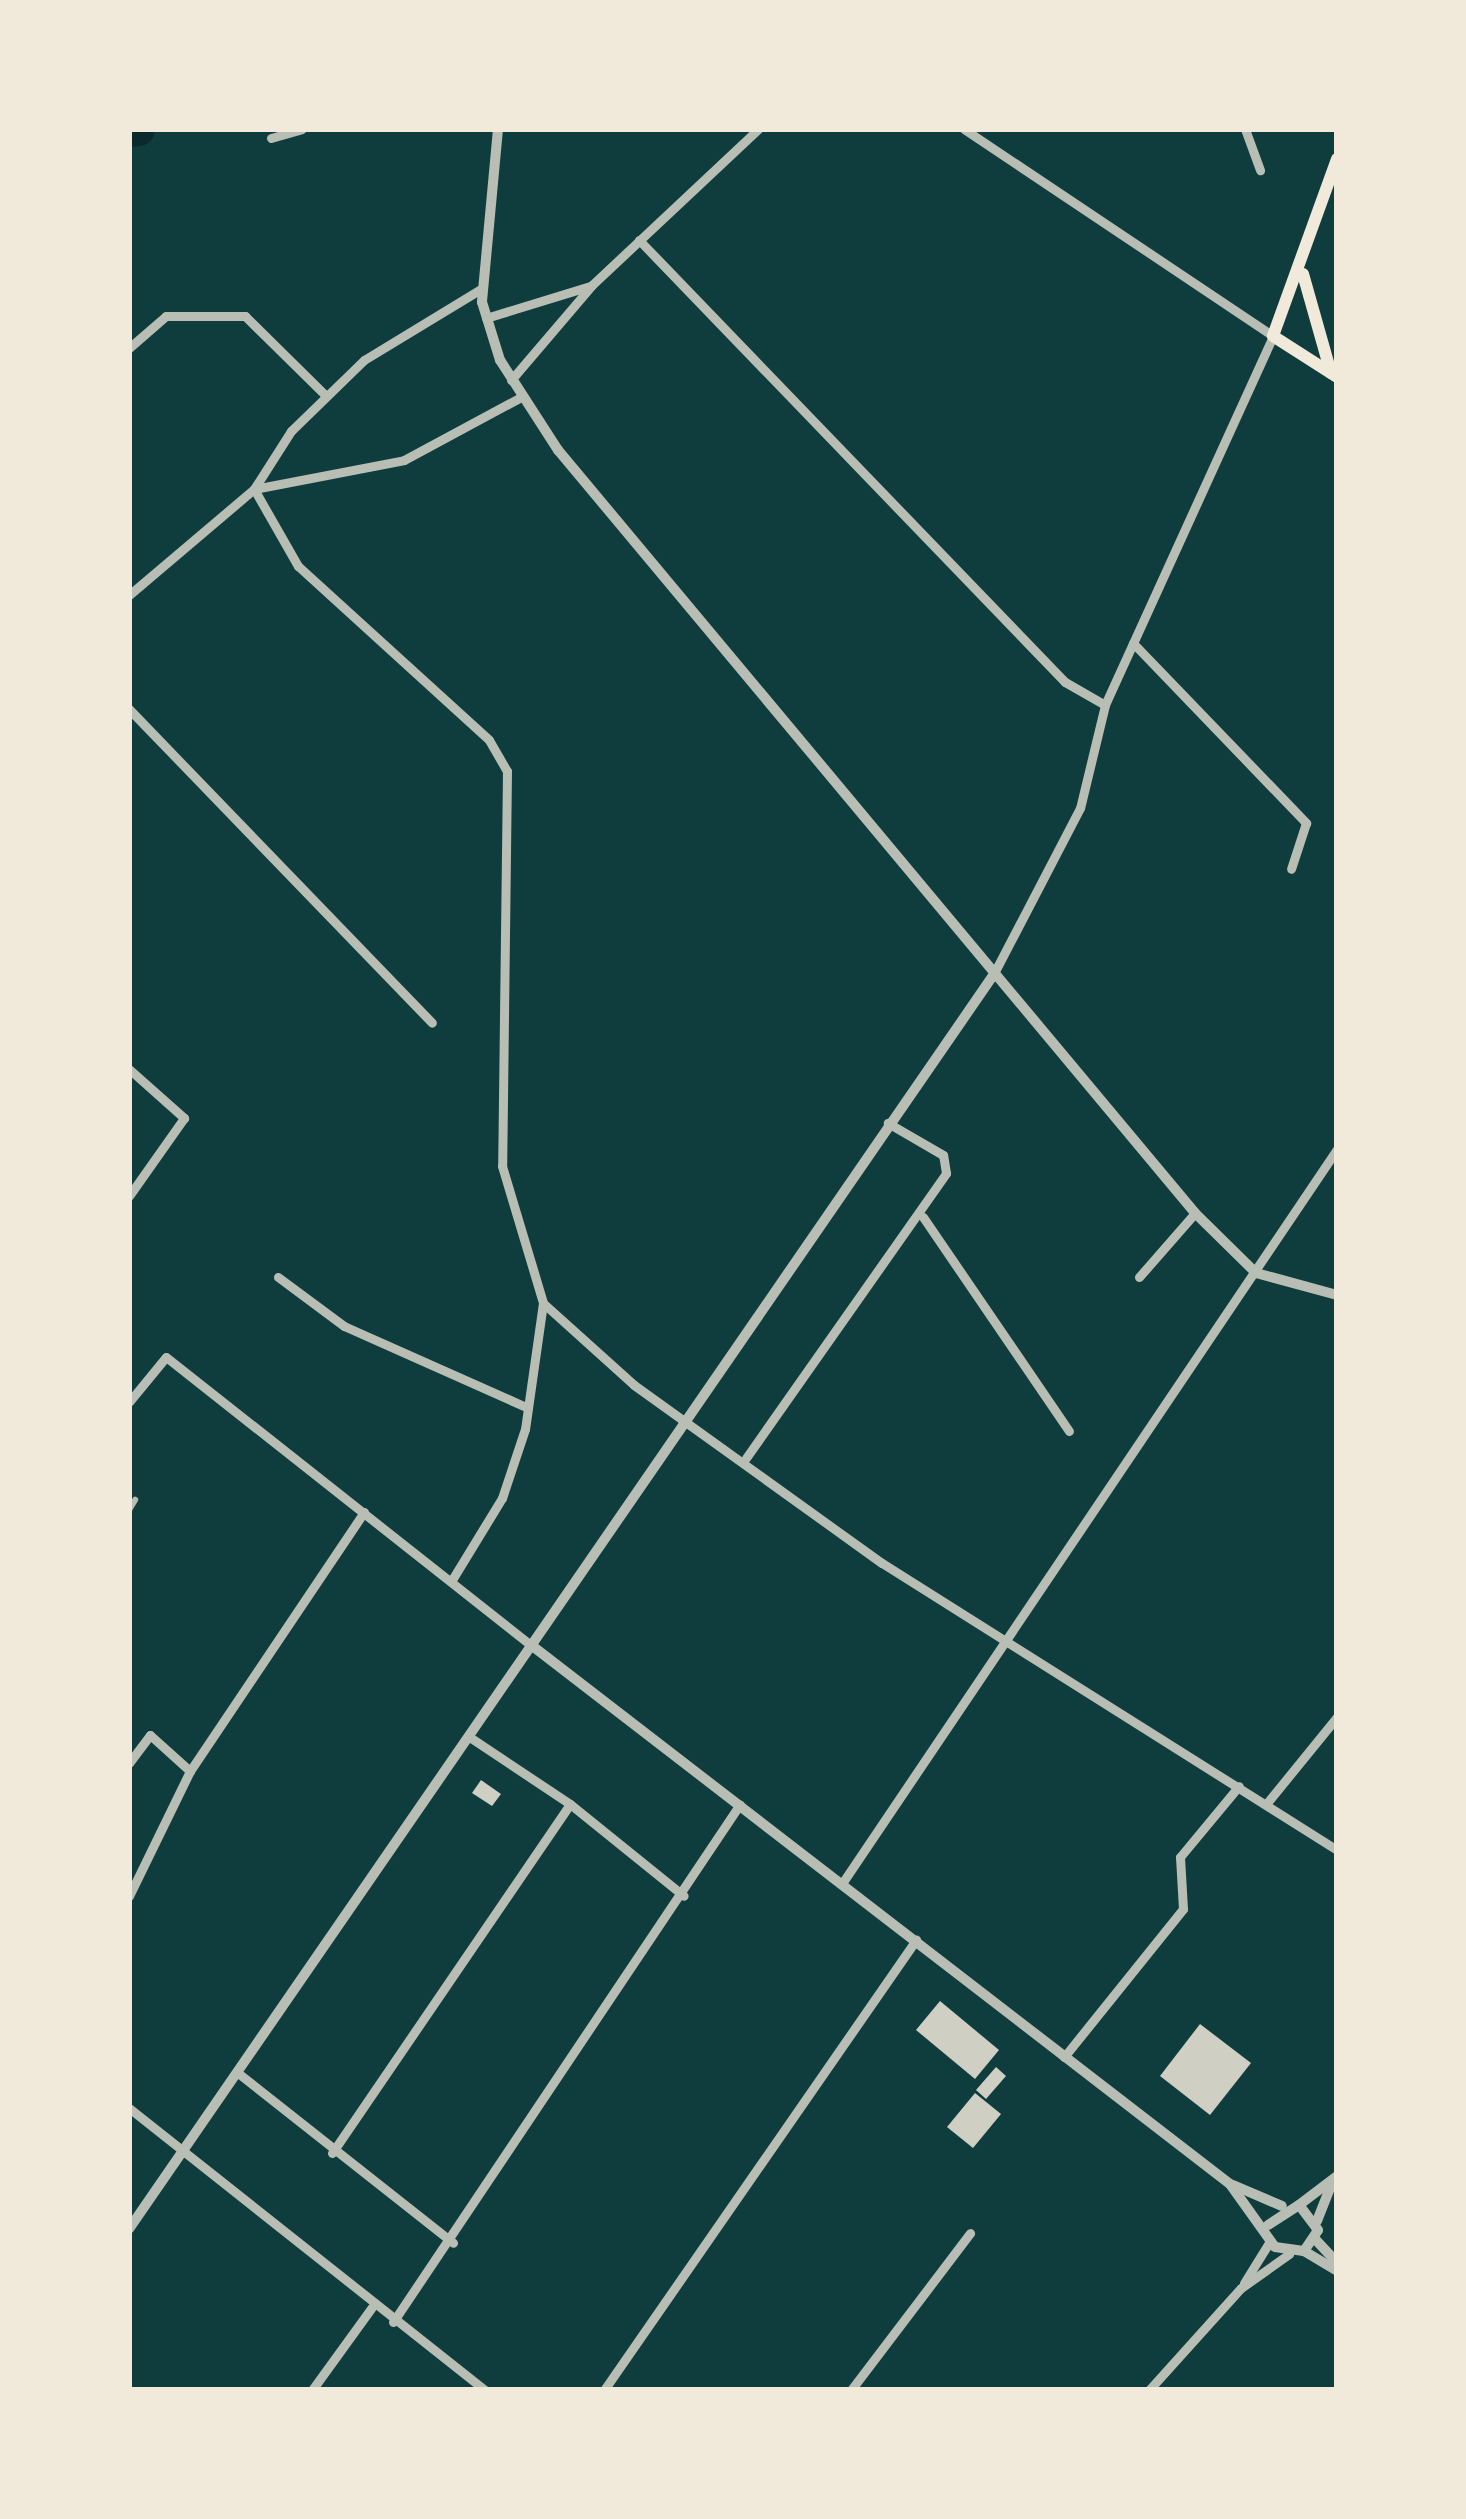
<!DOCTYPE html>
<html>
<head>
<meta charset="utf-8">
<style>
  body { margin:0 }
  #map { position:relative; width:1466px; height:2519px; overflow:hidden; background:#0f3d3e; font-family:"DejaVu Sans",sans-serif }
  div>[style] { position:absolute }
  .river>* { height:33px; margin:-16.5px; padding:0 16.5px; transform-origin:16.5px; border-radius:16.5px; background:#0a2a2b }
  .building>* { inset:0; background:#cfcfc3 }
  .pedestrian>* { height:6px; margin:-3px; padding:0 3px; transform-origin:3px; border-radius:3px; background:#b8beb3 }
  .minor>* { height:9px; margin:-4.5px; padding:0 4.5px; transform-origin:4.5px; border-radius:4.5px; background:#b8beb3 }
  .tertiary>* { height:10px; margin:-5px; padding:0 5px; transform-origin:5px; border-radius:5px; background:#b8beb3 }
  .secondary>* { height:12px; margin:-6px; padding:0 6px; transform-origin:6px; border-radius:6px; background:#f1e9da }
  span { translate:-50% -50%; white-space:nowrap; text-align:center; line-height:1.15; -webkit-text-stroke:9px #f1e9da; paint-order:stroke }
  .frame { position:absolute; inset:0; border:132px solid #f1e9da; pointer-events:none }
</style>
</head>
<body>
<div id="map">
  <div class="river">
    <i style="left:129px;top:130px;width:9px;rotate:-6deg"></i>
  </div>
  <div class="building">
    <i style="clip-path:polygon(481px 1780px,501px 1794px,492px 1806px,472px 1793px)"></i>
    <i style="clip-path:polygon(940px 2001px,999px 2050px,975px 2079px,916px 2030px)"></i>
    <i style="clip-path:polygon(1200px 2024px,1251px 2063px,1210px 2115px,1160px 2076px)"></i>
    <i style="clip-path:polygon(996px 2067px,1006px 2076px,986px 2099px,976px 2090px)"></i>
    <i style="clip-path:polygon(975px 2093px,1001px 2114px,973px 2148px,947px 2127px)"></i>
  </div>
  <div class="pedestrian">
    <i style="left:129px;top:1510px;width:12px;rotate:-59deg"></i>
  </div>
  <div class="minor">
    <i style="left:964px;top:129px;width:372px;rotate:33.8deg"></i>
    <i style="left:1273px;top:336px;width:405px;rotate:114.5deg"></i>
    <i style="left:1105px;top:705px;width:106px;rotate:103.6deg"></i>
    <i style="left:1080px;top:808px;width:191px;rotate:117.5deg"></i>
    <i style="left:1245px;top:129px;width:44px;rotate:69.9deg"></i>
    <i style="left:271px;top:138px;width:32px;rotate:-16deg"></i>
    <i style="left:639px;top:240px;width:614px;rotate:46.06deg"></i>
    <i style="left:1065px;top:682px;width:46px;rotate:29.9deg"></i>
    <i style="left:486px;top:318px;width:109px;rotate:-17.1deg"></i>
    <i style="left:129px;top:348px;width:49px;rotate:-40.9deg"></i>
    <i style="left:166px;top:316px;width:79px"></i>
    <i style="left:245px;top:316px;width:112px;rotate:44.6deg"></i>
    <i style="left:511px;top:380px;width:125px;rotate:-49.5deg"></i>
    <i style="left:592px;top:285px;width:228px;rotate:-43.2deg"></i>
    <i style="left:254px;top:489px;width:89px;rotate:60.3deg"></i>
    <i style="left:298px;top:566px;width:258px;rotate:42.3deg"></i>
    <i style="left:489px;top:740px;width:36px;rotate:60deg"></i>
    <i style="left:507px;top:771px;width:395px;rotate:90.7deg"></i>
    <i style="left:502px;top:1166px;width:143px;rotate:73.3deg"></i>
    <i style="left:543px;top:1303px;width:127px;rotate:98.1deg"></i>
    <i style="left:525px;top:1429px;width:73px;rotate:108.4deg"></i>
    <i style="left:502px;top:1498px;width:96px;rotate:121.4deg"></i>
    <i style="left:254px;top:489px;width:153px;rotate:-10.9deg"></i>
    <i style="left:404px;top:460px;width:133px;rotate:-28.3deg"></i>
    <i style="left:129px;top:595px;width:164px;rotate:-40.3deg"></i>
    <i style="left:254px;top:489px;width:69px;rotate:-57.5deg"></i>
    <i style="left:291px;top:431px;width:102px;rotate:-44.2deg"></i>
    <i style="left:364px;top:360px;width:137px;rotate:-31.3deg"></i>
    <i style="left:1133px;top:643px;width:250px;rotate:46.1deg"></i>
    <i style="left:1306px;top:823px;width:48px;rotate:108.1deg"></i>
    <i style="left:129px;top:709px;width:436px;rotate:46deg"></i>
    <i style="left:129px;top:1069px;width:74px;rotate:41.7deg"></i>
    <i style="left:184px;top:1118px;width:95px;rotate:125.2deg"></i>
    <i style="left:923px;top:1217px;width:259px;rotate:55.7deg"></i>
    <i style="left:278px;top:1277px;width:82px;rotate:36.6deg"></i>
    <i style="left:344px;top:1326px;width:201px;rotate:24deg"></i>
    <i style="left:1139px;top:1277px;width:85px;rotate:-48.8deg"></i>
    <i style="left:543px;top:1303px;width:122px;rotate:42deg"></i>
    <i style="left:634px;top:1385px;width:305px;rotate:35.7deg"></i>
    <i style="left:882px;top:1563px;width:538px;rotate:32.24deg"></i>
    <i style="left:129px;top:1402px;width:58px;rotate:-50.6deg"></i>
    <i style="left:166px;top:1357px;width:470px;rotate:38.3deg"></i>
    <i style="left:746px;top:1458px;width:348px;rotate:-54.9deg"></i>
    <i style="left:946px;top:1173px;width:18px;rotate:-99deg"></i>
    <i style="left:943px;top:1155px;width:64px;rotate:-149.8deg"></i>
    <i style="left:471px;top:1738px;width:119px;rotate:33.7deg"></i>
    <i style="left:129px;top:1763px;width:35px;rotate:-53deg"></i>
    <i style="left:150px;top:1735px;width:54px;rotate:42deg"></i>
    <i style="left:1267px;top:1803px;width:111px;rotate:-50.9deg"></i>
    <i style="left:843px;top:1882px;width:884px;rotate:-56.02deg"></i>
    <i style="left:129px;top:1896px;width:139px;rotate:-64deg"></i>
    <i style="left:190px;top:1771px;width:312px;rotate:-56.1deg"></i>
    <i style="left:1064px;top:2057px;width:190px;rotate:-51.2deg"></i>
    <i style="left:1183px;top:1909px;width:52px;rotate:-93.3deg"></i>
    <i style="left:1180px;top:1857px;width:92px;rotate:-50.3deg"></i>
    <i style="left:238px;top:2073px;width:274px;rotate:38.3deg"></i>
    <i style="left:129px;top:2108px;width:454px;rotate:38.4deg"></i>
    <i style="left:332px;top:2153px;width:422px;rotate:-55.7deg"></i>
    <i style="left:570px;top:1804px;width:146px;rotate:38.9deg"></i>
    <i style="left:1244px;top:2283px;width:49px;rotate:-58.2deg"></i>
    <i style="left:393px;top:2322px;width:623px;rotate:-56.18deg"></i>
    <i style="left:312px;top:2390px;width:102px;rotate:-54.1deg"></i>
    <i style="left:604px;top:2390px;width:548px;rotate:-55.27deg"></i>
    <i style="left:851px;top:2390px;width:197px;rotate:-52.8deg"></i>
    <i style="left:1149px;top:2390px;width:137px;rotate:-48deg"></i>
    <i style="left:1241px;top:2288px;width:59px;rotate:-35.3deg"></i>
  </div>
  <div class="tertiary">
    <i style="left:498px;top:129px;width:174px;rotate:95.3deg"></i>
    <i style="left:482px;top:302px;width:61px;rotate:72.8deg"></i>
    <i style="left:500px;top:360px;width:107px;rotate:57.2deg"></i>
    <i style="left:558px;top:450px;width:994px;rotate:50.14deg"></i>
    <i style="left:1195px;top:1213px;width:86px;rotate:44.5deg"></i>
    <i style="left:1256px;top:1273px;width:84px;rotate:15.2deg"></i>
    <i style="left:535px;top:1648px;width:878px;rotate:37.64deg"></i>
    <i style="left:1230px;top:2184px;width:77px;rotate:54.5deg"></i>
    <i style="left:1275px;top:2247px;width:29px;rotate:8deg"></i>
    <i style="left:1304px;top:2251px;width:25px;rotate:-56deg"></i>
    <i style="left:1318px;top:2230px;width:31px;rotate:-127deg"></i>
    <i style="left:1299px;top:2205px;width:37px;rotate:147deg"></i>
    <i style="left:1233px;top:2185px;width:53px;rotate:23.2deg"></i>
    <i style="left:1299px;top:2205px;width:48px;rotate:-37.3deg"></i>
    <i style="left:1317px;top:2221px;width:41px;rotate:-68.5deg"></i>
    <i style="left:129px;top:2229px;width:1521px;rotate:-55.42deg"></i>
    <i style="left:1315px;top:2239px;width:33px;rotate:47deg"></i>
    <i style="left:1304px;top:2251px;width:39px;rotate:31deg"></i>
  </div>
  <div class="secondary">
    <i style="left:1337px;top:159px;width:188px;rotate:109.9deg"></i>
    <i style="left:1273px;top:336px;width:76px;rotate:32.6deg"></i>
    <i style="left:1303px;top:274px;width:103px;rotate:74.2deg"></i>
  </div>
  <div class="frame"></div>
</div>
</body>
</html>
